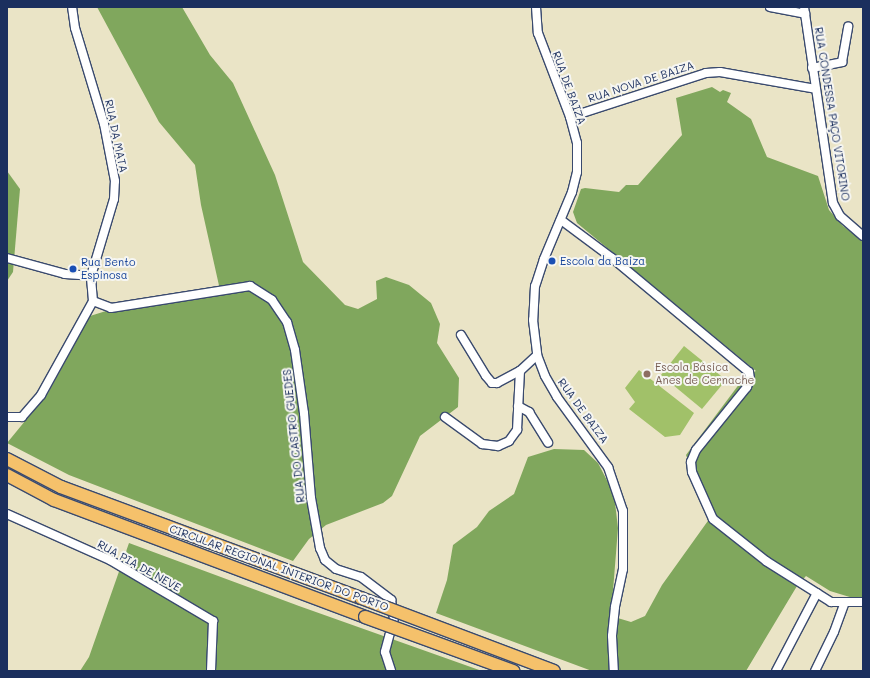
<!DOCTYPE html>
<html>
<head>
<meta charset="utf-8">
<style>
  body { margin:0 }
  #map { position:relative; width:870px; height:678px; overflow:hidden; background:#eae4c6; font-family:Mali,sans-serif }
  div>[style] { position:absolute }
  .green>* { inset:0; background:#a1c169 }
  .forest>* { inset:0; background:#80a75d }
  .roads { filter:drop-shadow(1px 0 #3a4a6e) drop-shadow(-1px 0 #3a4a6e) drop-shadow(0 1px #3a4a6e) drop-shadow(0 -1px #3a4a6e) }
  .minor>* { height:8px; margin:-4px; padding:0 4px; transform-origin:4px; border-radius:4px; background:#fff }
  .highway>* { height:12px; margin:-6px; padding:0 6px; transform-origin:6px; border-radius:6px; background:#f5c16b }
  .bridges { filter:drop-shadow(1px 0 #3a4a6e) drop-shadow(-1px 0 #3a4a6e) drop-shadow(0 1px #3a4a6e) drop-shadow(0 -1px #3a4a6e) }
  .highway-bridge>* { height:12px; margin:-6px; padding:0 6px; transform-origin:6px; border-radius:6px; background:#f5c16b }
  .dots>* { width:11px; height:11px; translate:-50% -50%; box-sizing:border-box; border:2px solid #f6f6f2; border-radius:50% }
  span { translate:-50% -50%; white-space:nowrap; text-align:center; line-height:1.15; -webkit-text-stroke:4px #f6f6f2; paint-order:stroke }
  .street-label { font-size:11px; color:#1b2f5e }
  .transit-label { font-size:11px; color:#164399 }
  .left { translate:0 -50%; text-align:left }
  .education-label { font-size:11px; color:#785e54 }
  .frame { position:absolute; inset:0; border:8px solid #1b2f5e; pointer-events:none }
</style>
</head>
<body>
<div id="map">
  <div class="green">
    <i style="clip-path:polygon(684px 346px,726px 380px,702px 409px,661px 375px)"></i>
    <i style="clip-path:polygon(639px 370px,694px 413px,680px 435px,665px 437px,629px 409px,635px 402px,625px 388px)"></i>
  </div>
  <div class="forest">
    <i style="clip-path:polygon(97px 7px,182px 7px,210px 55px,233px 83px,275px 175px,303px 262px,345px 305px,358px 309px,377px 299px,376px 281px,386px 277px,409px 285px,431px 303px,440px 324px,437px 343px,459px 378px,458px 407px,420px 436px,392px 496px,383px 503px,326px 525px,309px 539px,293px 561px,69px 475px,7px 443px,48px 393px,90px 316px,106px 311px,211px 297px,220px 290px,201px 205px,195px 165px,159px 122px)"></i>
    <i style="clip-path:polygon(712px 87px,720px 92px,723px 90px,731px 93px,727px 102px,751px 119px,767px 157px,818px 176px,829px 210px,843px 226px,863px 241px,863px 597px,853px 598px,830px 591px,806px 576px,797px 586px,746px 671px,592px 671px,436px 613px,447px 580px,453px 545px,477px 527px,489px 511px,514px 494px,528px 457px,554px 449px,584px 450px,598px 463px,614px 494px,618px 528px,611px 616px,631px 622px,645px 616px,662px 585px,710px 518px,686px 455px,746px 375px,756px 371px,577px 223px,573px 212px,581px 189px,585px 188px,619px 192px,626px 185px,638px 185px,682px 135px,676px 98px)"></i>
    <i style="clip-path:polygon(7px 171px,20px 189px,13px 272px,7px 281px)"></i>
    <i style="clip-path:polygon(129px 543px,299px 606px,482px 671px,80px 671px,89px 657px)"></i>
  </div>
  <div class="roads">
    <div class="minor">
      <i style="left:536px;top:7px;width:26px;rotate:86deg"></i>
      <i style="left:538px;top:33px;width:90px;rotate:69.1deg"></i>
      <i style="left:570px;top:117px;width:27px;rotate:75deg"></i>
      <i style="left:577px;top:143px;width:29px;rotate:90deg"></i>
      <i style="left:577px;top:172px;width:21px;rotate:104deg"></i>
      <i style="left:572px;top:192px;width:73px;rotate:112.7deg"></i>
      <i style="left:544px;top:259px;width:28px;rotate:108deg"></i>
      <i style="left:535px;top:286px;width:34px;rotate:93deg"></i>
      <i style="left:533px;top:320px;width:35px;rotate:83deg"></i>
      <i style="left:537px;top:355px;width:22px;rotate:69deg"></i>
      <i style="left:545px;top:376px;width:24px;rotate:60deg"></i>
      <i style="left:557px;top:397px;width:87px;rotate:53.9deg"></i>
      <i style="left:608px;top:467px;width:46px;rotate:71.2deg"></i>
      <i style="left:623px;top:511px;width:58px;rotate:90deg"></i>
      <i style="left:623px;top:569px;width:39px;rotate:102deg"></i>
      <i style="left:615px;top:607px;width:29px;rotate:96deg"></i>
      <i style="left:612px;top:636px;width:35px;rotate:87deg"></i>
      <i style="left:770px;top:7px;width:36px;rotate:11deg"></i>
      <i style="left:804px;top:7px;width:198px;rotate:81.6deg"></i>
      <i style="left:833px;top:203px;width:15px;rotate:62deg"></i>
      <i style="left:840px;top:216px;width:30px;rotate:41deg"></i>
      <i style="left:812px;top:68px;width:31px;rotate:-11deg"></i>
      <i style="left:842px;top:62px;width:36px;rotate:-80deg"></i>
      <i style="left:570px;top:117px;width:143px;rotate:-17.9deg"></i>
      <i style="left:706px;top:73px;width:14px;rotate:-4deg"></i>
      <i style="left:720px;top:72px;width:97px;rotate:10deg"></i>
      <i style="left:561px;top:220px;width:64px;rotate:36.7deg"></i>
      <i style="left:612px;top:258px;width:178px;rotate:39.8deg"></i>
      <i style="left:749px;top:372px;width:7px;rotate:82deg"></i>
      <i style="left:750px;top:379px;width:9px;rotate:111deg"></i>
      <i style="left:747px;top:387px;width:81px;rotate:129deg"></i>
      <i style="left:696px;top:450px;width:13px;rotate:113deg"></i>
      <i style="left:691px;top:462px;width:10px;rotate:84deg"></i>
      <i style="left:692px;top:472px;width:51px;rotate:65.9deg"></i>
      <i style="left:713px;top:519px;width:68px;rotate:38.4deg"></i>
      <i style="left:766px;top:561px;width:77px;rotate:32.2deg"></i>
      <i style="left:831px;top:602px;width:32px"></i>
      <i style="left:7px;top:258px;width:60px;rotate:15.4deg"></i>
      <i style="left:65px;top:274px;width:26px;rotate:4deg"></i>
      <i style="left:93px;top:301px;width:19px;rotate:21deg"></i>
      <i style="left:111px;top:308px;width:141px;rotate:-9deg"></i>
      <i style="left:250px;top:286px;width:26px;rotate:32deg"></i>
      <i style="left:272px;top:300px;width:27px;rotate:56deg"></i>
      <i style="left:287px;top:322px;width:29px;rotate:74deg"></i>
      <i style="left:295px;top:350px;width:64px;rotate:81.9deg"></i>
      <i style="left:304px;top:413px;width:85px;rotate:85.3deg"></i>
      <i style="left:311px;top:498px;width:51px;rotate:79.8deg"></i>
      <i style="left:320px;top:548px;width:13px;rotate:67deg"></i>
      <i style="left:325px;top:560px;width:14px;rotate:39deg"></i>
      <i style="left:336px;top:569px;width:26px;rotate:18deg"></i>
      <i style="left:361px;top:577px;width:38px;rotate:37deg"></i>
      <i style="left:391px;top:600px;width:18px;rotate:81deg"></i>
      <i style="left:394px;top:618px;width:35px;rotate:105deg"></i>
      <i style="left:385px;top:652px;width:20px;rotate:72deg"></i>
      <i style="left:461px;top:335px;width:48px;rotate:58.6deg"></i>
      <i style="left:486px;top:376px;width:9px;rotate:49deg"></i>
      <i style="left:492px;top:383px;width:5px"></i>
      <i style="left:497px;top:383px;width:26px;rotate:-28deg"></i>
      <i style="left:518px;top:406px;width:13px;rotate:29deg"></i>
      <i style="left:529px;top:412px;width:36px;rotate:58deg"></i>
      <i style="left:7px;top:417px;width:15px"></i>
      <i style="left:22px;top:417px;width:29px;rotate:-49deg"></i>
      <i style="left:41px;top:395px;width:107px;rotate:-61deg"></i>
      <i style="left:93px;top:301px;width:25px;rotate:-95deg"></i>
      <i style="left:91px;top:276px;width:80px;rotate:-73.4deg"></i>
      <i style="left:114px;top:199px;width:18px;rotate:-87deg"></i>
      <i style="left:115px;top:181px;width:58px;rotate:-100.9deg"></i>
      <i style="left:104px;top:124px;width:100px;rotate:-106.8deg"></i>
      <i style="left:75px;top:28px;width:21px;rotate:-98deg"></i>
      <i style="left:445px;top:417px;width:46px;rotate:36.1deg"></i>
      <i style="left:482px;top:444px;width:16px;rotate:7deg"></i>
      <i style="left:498px;top:446px;width:12px;rotate:-24deg"></i>
      <i style="left:509px;top:441px;width:14px;rotate:-54deg"></i>
      <i style="left:517px;top:430px;width:59px;rotate:-87.1deg"></i>
      <i style="left:520px;top:371px;width:23px;rotate:-43deg"></i>
      <i style="left:7px;top:514px;width:113px;rotate:24.1deg"></i>
      <i style="left:110px;top:560px;width:120px;rotate:30.6deg"></i>
      <i style="left:213px;top:621px;width:50px;rotate:92.3deg"></i>
      <i style="left:776px;top:671px;width:88px;rotate:-62.3deg"></i>
      <i style="left:815px;top:671px;width:43px;rotate:-64deg"></i>
      <i style="left:834px;top:632px;width:30px;rotate:-70deg"></i>
    </div>
    <div class="highway">
      <i style="left:7px;top:459px;width:61px;rotate:27.4deg"></i>
      <i style="left:61px;top:487px;width:320px;rotate:20.3deg"></i>
      <i style="left:7px;top:475px;width:53px;rotate:28deg"></i>
      <i style="left:54px;top:500px;width:332px;rotate:20.6deg"></i>
    </div>
  </div>
  <div class="bridges">
    <div class="highway-bridge">
      <i style="left:361px;top:598px;width:206px;rotate:20.7deg"></i>
      <i style="left:365px;top:617px;width:158px;rotate:20deg"></i>
    </div>
  </div>
  <div class="dots">
    <i style="left:552px;top:261px;background:#1a4fb4"></i>
    <i style="left:73px;top:269px;background:#1a4fb4"></i>
    <i style="left:647px;top:374px;background:#8d6e63"></i>
  </div>
  <div class="street-label">
    <span style="left:641px;top:82px;rotate:-18deg">RUA NOVA DE BAIZA</span>
    <span style="left:569px;top:88px;rotate:70deg">RUA DE BAIZA</span>
    <span style="left:832px;top:114px;rotate:81deg">RUA CONDESSA PAÇO VITORINO</span>
    <span style="left:116px;top:136px;rotate:78deg">RUA DA MATA</span>
    <span style="left:583px;top:411px;rotate:54deg">RUA DE BAIZA</span>
    <span style="left:294px;top:436px;rotate:-96deg">RUA DO CASTRO GUEDES</span>
    <span style="left:139px;top:566px;rotate:29deg">RUA PIA DE NEVE</span>
    <span style="left:279px;top:568px;rotate:20deg">CIRCULAR REGIONAL INTERIOR DO PORTO</span>
  </div>
  <div class="transit-label">
    <span class="left" style="left:560px;top:261px">Escola da Baiza</span>
    <span class="left" style="left:81px;top:269px">Rua Bento<br>Espinosa</span>
  </div>
  <div class="education-label">
    <span class="left" style="left:655px;top:374px">Escola Básica<br>Anes de Cernache</span>
  </div>
  <div class="frame"></div>
</div>
</body>
</html>
